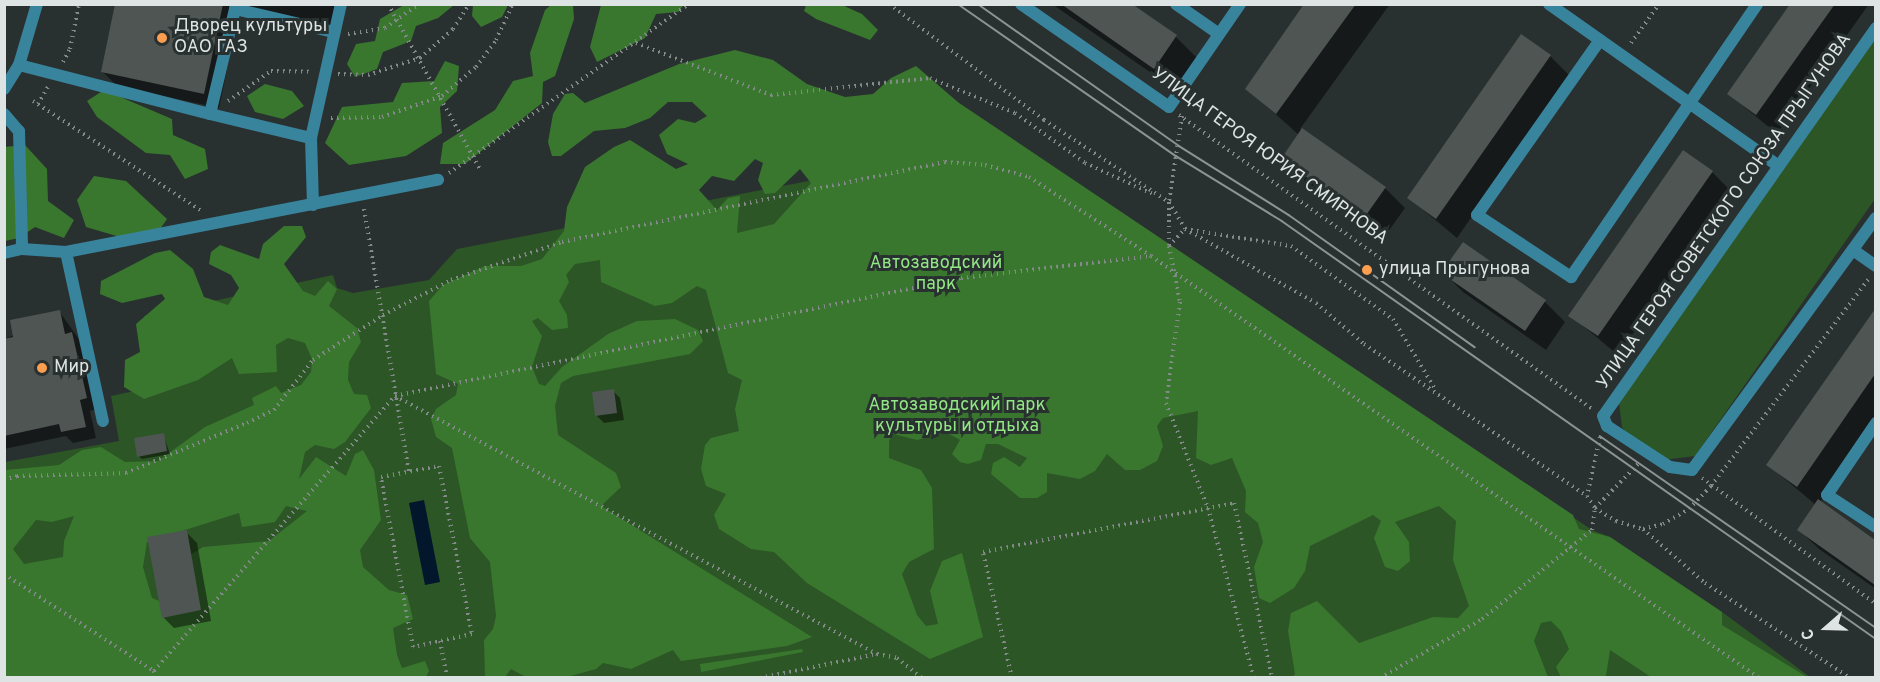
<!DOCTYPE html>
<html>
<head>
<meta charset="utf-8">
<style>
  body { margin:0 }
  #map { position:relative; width:1880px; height:682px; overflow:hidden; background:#293030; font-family:Overpass,sans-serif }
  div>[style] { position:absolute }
  .green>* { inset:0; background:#2c5625 }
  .forest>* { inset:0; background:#39772f }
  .water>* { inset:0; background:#03172c }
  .shadow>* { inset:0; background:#0007 }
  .building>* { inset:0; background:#4e5552 }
  .path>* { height:4px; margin-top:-2px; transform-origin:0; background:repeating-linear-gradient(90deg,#848a8a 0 1.5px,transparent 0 6px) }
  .service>* { height:12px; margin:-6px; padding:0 6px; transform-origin:6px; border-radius:6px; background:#39849d }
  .minor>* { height:12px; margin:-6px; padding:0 6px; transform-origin:6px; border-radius:6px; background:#39849d }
  .tram>* { height:1.5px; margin:-0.75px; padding:0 0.75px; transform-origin:0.75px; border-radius:0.75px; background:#8d9393 }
  .dots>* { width:16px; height:16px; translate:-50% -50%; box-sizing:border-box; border:3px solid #293030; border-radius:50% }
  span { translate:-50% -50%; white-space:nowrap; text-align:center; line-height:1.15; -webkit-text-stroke:6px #293030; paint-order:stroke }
  .poi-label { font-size:18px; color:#dee3e3 }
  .left { translate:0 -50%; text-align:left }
  .street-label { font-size:18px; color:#dee3e3 }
  .park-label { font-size:18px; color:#92e684 }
  .frame { position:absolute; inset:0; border:6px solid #dee3e3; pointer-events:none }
  .north { position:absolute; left:1796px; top:598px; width:60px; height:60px; -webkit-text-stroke:4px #293030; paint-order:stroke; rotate:250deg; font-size:16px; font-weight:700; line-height:24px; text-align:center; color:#dee3e3 }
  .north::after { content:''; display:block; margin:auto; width:21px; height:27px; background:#dee3e3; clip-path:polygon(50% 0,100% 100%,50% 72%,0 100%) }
</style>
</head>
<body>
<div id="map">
  <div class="green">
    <i style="clip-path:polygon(1875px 37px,1875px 199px,1695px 456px,1663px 460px,1628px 436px,1622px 427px,1619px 403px)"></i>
    <i style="clip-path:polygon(959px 103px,1592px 530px,1610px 537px,1722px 612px,1810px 677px,5px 678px,5px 462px,119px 441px,111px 396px,157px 386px,144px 316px,333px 275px,337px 288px,353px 293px,429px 280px,457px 249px,917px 160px)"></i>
  </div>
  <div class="forest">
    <i style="clip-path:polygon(404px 5px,454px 5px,438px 18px,416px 26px,411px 41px,383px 52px,377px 69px,355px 77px,347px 64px,356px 44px,375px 41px,380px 19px)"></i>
    <i style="clip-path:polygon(473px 5px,473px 4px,508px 5px,502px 17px,481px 27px,472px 16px)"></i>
    <i style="clip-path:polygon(551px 5px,573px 5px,574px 19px,555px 76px,543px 82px,542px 103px,465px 164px,440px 164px,443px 143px,495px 110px,513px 81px,533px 76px,530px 53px,545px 10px)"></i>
    <i style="clip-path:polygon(601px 5px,601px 4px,684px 5px,678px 12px,656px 14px,645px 38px,597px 62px,590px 47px)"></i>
    <i style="clip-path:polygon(806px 5px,842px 5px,862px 14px,878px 30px,870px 40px,816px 19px,804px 11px)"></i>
    <i style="clip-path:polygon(evenodd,735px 50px,773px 60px,807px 84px,845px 97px,873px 94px,891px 78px,916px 66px,959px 103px,1573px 515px,1579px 529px,1610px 537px,1722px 612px,1722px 625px,1807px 677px,1651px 677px,1610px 650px,1606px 676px,1561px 677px,1556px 667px,1569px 649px,1561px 631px,1551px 621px,1541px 623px,1534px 641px,1548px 677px,1292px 677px,1295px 674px,1288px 631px,1291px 613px,1317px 601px,1359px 643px,1433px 617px,1458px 618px,1469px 606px,1453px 560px,1456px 521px,1439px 506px,1395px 522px,1409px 542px,1410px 561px,1398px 571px,1385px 567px,1374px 538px,1381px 521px,1373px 515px,1310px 546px,1305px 571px,1294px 588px,1270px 603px,1259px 598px,1254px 567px,1263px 542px,1258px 523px,1245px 512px,1246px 491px,1232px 458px,1211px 465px,1196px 458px,1198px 411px,1163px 418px,1157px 426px,1163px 446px,1157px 461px,1140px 470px,1125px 470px,1107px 454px,1095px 471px,1080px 479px,1047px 473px,1047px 492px,1037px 498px,1020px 498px,991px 474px,993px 463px,1004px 457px,1020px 467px,1027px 458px,998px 444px,986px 444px,981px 460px,968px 464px,960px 462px,952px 454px,960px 440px,946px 432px,917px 440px,893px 434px,889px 441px,889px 458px,921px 470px,932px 488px,934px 549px,909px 562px,902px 574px,917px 615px,926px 626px,938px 624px,930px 591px,942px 561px,962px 553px,983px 637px,930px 659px,807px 583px,774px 552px,751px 549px,719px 529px,714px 515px,726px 494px,706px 486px,701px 469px,705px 445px,711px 438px,739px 431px,735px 409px,742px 380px,728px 373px,706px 290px,697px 286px,672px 303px,655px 306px,601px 282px,600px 260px,575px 264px,566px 275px,569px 282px,559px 301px,567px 315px,568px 328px,552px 330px,538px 318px,532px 321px,542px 336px,532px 367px,539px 384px,545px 386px,562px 367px,608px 334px,637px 321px,675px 319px,698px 330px,703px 341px,690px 354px,573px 376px,561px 383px,555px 406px,558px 435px,616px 473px,621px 487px,601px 506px,812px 637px,787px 646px,681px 661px,673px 650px,631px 669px,603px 663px,596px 669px,567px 677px,526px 677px,511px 669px,505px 677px,485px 677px,484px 640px,493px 629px,496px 616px,490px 562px,470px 538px,452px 448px,436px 437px,431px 419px,436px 409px,456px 395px,458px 384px,436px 374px,429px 301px,443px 285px,485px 266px,521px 266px,542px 259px,564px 231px,567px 207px,585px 167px,614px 147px,630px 140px,676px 169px,688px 164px,667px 154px,659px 135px,678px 119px,695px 123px,707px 116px,692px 102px,668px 102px,650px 118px,625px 128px,594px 131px,561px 156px,552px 156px,548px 142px,553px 114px,565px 94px,573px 93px,585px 103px,679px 64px,735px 50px,755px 159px,763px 163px,758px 180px,765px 194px,775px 193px,800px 169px,811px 183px,774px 224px,737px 233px,740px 196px,728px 198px,717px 210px,699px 190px,712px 176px,734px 181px,755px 159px)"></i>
    <i style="clip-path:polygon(445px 61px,459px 66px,457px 91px,440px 107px,442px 133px,406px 156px,349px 165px,325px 143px,342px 107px,393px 102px,402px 83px,434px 81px)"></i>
    <i style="clip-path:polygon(265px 84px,292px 91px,304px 106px,283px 119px,255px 112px,247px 96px)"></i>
    <i style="clip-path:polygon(104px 90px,172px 119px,173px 135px,205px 149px,208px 169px,185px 179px,170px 155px,146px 153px,97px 117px,87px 101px)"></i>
    <i style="clip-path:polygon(25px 145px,47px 169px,48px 201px,74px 220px,64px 238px,35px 227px,19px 238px,5px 241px,4px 147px)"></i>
    <i style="clip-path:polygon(94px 176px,126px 181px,167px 219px,158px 232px,120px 237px,86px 227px,77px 200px)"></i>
    <i style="clip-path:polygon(evenodd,284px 226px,302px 226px,306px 237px,284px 264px,303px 291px,315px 296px,328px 281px,337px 289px,329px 306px,357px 328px,361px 342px,349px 362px,348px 380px,354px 394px,367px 395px,371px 408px,345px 442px,334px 449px,315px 445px,305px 452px,299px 479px,316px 457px,346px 476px,355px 454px,363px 450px,374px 470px,381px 520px,360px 550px,363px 567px,389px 590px,407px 595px,413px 619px,393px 628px,397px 655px,402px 668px,425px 661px,429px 671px,426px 677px,5px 678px,5px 470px,59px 465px,82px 450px,101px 447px,125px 462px,158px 461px,205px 427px,254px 405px,252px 398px,276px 386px,281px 393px,301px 385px,311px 372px,312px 359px,305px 343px,288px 338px,276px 345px,277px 372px,239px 374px,232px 358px,198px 380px,144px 399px,124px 387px,125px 360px,140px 352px,136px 324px,165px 299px,162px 294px,122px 303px,100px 294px,101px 281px,155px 253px,170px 250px,193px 269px,204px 297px,228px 305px,239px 288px,231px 275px,209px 264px,211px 252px,220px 245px,259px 259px,263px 244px,284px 226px,286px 506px,307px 511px,269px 541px,203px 547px,190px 555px,164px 603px,152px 598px,143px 567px,147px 542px,239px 513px,242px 527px,275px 522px,286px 506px,284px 226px,74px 516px,64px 541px,63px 557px,24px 564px,13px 549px,36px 520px,52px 522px,74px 516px)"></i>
    <i style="clip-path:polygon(802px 649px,803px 652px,701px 672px,700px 664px)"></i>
  </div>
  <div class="water">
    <i style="clip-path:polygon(424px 500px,440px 582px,425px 585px,409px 503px)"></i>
  </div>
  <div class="shadow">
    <i style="clip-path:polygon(116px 4px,338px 4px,332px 31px,239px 11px,219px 108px,117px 86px,102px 71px)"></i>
    <i style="clip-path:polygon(1052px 4px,1130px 4px,1176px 37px,1201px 62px,1180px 93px)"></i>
    <i style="clip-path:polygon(1305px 4px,1390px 4px,1300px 129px,1385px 188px,1405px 208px,1385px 236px,1302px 179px,1283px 159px,1299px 135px,1247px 89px)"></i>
    <i style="clip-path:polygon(1792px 4px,1869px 4px,1777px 134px,1729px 94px)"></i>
    <i style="clip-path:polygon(1550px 56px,1570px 76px,1457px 238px,1409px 198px)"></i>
    <i style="clip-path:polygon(1712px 172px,1732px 192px,1618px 355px,1570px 315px)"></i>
    <i style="clip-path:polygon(1463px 244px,1545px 302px,1565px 322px,1546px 350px,1463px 292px,1443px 272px)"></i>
    <i style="clip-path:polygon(59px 311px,83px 345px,97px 409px,90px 411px,96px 438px,73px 443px,66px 436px,4px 449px,4px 340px)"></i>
    <i style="clip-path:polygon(1876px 311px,1876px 422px,1820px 502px,1876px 542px,1876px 589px,1819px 549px,1799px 530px,1816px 505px,1768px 465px)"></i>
    <i style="clip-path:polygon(613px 391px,620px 398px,624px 420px,604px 423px,597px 416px)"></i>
    <i style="clip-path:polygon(163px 434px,170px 454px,142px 459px,138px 456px)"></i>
    <i style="clip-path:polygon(186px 532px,197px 543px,211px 621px,174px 628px,163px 617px)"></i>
  </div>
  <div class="building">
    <i style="clip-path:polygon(115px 4px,223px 4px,204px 94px,101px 72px)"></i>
    <i style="clip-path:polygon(1061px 4px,1132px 4px,1177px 35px,1154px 69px)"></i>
    <i style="clip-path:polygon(1304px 4px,1356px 4px,1276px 114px,1245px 89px)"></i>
    <i style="clip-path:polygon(1790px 4px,1835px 4px,1756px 115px,1727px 94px)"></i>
    <i style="clip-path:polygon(1521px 34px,1551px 55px,1436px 219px,1407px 198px)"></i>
    <i style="clip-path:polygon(1302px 128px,1386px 187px,1364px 218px,1281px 159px)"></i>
    <i style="clip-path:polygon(1683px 150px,1713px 171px,1598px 336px,1568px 316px)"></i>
    <i style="clip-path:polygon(1463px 242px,1546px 300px,1525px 331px,1441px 273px)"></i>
    <i style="clip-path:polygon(1875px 309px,1875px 374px,1797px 487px,1766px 465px)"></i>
    <i style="clip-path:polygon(60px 310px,65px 334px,72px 332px,87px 398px,80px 400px,86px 427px,61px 432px,59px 424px,4px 436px,4px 339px,13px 337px,10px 320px)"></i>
    <i style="clip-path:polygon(614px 389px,617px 413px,595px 416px,592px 392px)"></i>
    <i style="clip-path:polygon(164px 433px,167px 451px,137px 457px,134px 438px)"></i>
    <i style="clip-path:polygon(1818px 499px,1875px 540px,1875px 585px,1797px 530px)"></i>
    <i style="clip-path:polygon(187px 530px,201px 610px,162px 618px,147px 537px)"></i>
  </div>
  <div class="path">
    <i style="left:388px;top:4px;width:191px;rotate:60.9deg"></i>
    <i style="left:889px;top:4px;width:194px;rotate:36.8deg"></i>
    <i style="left:1044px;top:120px;width:149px;rotate:33.3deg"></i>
    <i style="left:1169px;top:202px;width:31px;rotate:59deg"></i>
    <i style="left:1185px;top:229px;width:150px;rotate:29.5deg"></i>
    <i style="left:1316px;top:303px;width:63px;rotate:40.5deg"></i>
    <i style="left:1364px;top:344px;width:270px;rotate:34.3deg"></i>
    <i style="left:348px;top:34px;width:37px;rotate:-9deg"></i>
    <i style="left:385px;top:28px;width:42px;rotate:-35.2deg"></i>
    <i style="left:636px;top:43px;width:145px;rotate:21.1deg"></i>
    <i style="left:771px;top:95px;width:160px;rotate:-6.1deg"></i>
    <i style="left:930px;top:78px;width:92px;rotate:22.4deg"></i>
    <i style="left:1015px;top:113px;width:86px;rotate:35.5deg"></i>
    <i style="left:1085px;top:163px;width:77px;rotate:24.6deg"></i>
    <i style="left:1631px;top:43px;width:48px;rotate:-54.3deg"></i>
    <i style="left:63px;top:62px;width:15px;rotate:-62deg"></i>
    <i style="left:70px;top:49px;width:46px;rotate:-78.7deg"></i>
    <i style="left:338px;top:74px;width:30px;rotate:2deg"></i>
    <i style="left:368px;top:75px;width:55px;rotate:-18.1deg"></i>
    <i style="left:420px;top:58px;width:44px;rotate:-41.3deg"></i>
    <i style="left:453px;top:29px;width:30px;rotate:-57deg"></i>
    <i style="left:33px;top:101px;width:202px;rotate:33.1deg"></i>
    <i style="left:228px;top:101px;width:52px;rotate:-34.9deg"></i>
    <i style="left:271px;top:71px;width:39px;rotate:1deg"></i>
    <i style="left:38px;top:104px;width:20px;rotate:-60deg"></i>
    <i style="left:1179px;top:115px;width:506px;rotate:35.42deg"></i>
    <i style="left:1182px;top:116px;width:87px;rotate:98.6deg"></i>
    <i style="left:1169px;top:202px;width:44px;rotate:90deg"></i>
    <i style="left:1169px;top:246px;width:23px;rotate:-47deg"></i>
    <i style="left:1185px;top:229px;width:107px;rotate:9.1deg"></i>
    <i style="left:1291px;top:246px;width:125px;rotate:35.6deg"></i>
    <i style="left:1393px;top:319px;width:82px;rotate:59deg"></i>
    <i style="left:331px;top:118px;width:51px;rotate:-1.1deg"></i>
    <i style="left:382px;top:117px;width:64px;rotate:-19.3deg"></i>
    <i style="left:442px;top:96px;width:45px;rotate:-40.5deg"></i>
    <i style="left:476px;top:67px;width:34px;rotate:-53deg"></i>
    <i style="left:496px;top:40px;width:40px;rotate:-65deg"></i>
    <i style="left:449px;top:173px;width:294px;rotate:-35.2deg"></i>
    <i style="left:364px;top:209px;width:266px;rotate:80.3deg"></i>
    <i style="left:1169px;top:246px;width:57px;rotate:78.9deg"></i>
    <i style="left:1180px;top:302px;width:102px;rotate:97.9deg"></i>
    <i style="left:1166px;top:403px;width:113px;rotate:68.2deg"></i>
    <i style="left:1208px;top:508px;width:176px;rotate:74.9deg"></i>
    <i style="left:395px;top:396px;width:547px;rotate:28.16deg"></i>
    <i style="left:1600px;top:437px;width:60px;rotate:102.4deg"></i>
    <i style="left:1587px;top:496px;width:14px;rotate:56deg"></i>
    <i style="left:1595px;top:508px;width:64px;rotate:-45.6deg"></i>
    <i style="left:439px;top:466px;width:171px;rotate:78.9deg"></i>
    <i style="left:472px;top:634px;width:60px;rotate:167.6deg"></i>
    <i style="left:413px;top:647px;width:173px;rotate:-100.7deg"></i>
    <i style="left:381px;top:477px;width:59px;rotate:-10.7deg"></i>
    <i style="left:1702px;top:478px;width:215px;rotate:35.9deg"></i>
    <i style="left:4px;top:480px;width:14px;rotate:-17deg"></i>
    <i style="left:17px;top:476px;width:109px;rotate:-1.6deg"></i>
    <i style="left:126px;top:473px;width:131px;rotate:-22.5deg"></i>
    <i style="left:247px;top:423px;width:30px;rotate:-26deg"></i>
    <i style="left:274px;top:410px;width:63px;rotate:-52deg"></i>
    <i style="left:313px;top:360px;width:83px;rotate:-32.7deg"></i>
    <i style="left:383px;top:315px;width:76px;rotate:-27.2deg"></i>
    <i style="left:451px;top:280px;width:117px;rotate:-18.9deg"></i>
    <i style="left:562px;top:242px;width:391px;rotate:-11.8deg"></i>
    <i style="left:945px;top:162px;width:40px;rotate:4.3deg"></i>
    <i style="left:985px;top:165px;width:46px;rotate:15.3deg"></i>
    <i style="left:1029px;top:177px;width:145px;rotate:32.9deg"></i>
    <i style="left:1151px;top:256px;width:740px;rotate:34.76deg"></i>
    <i style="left:1643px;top:529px;width:82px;rotate:41.1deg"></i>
    <i style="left:1705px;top:583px;width:173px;rotate:33.2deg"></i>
    <i style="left:4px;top:574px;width:179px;rotate:32.9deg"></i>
    <i style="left:154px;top:671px;width:366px;rotate:-48.8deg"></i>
    <i style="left:395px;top:396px;width:578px;rotate:-11.78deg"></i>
    <i style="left:961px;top:278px;width:191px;rotate:-6.6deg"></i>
    <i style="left:440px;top:641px;width:38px;rotate:79deg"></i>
    <i style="left:154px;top:671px;width:7px;rotate:82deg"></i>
    <i style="left:760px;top:678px;width:119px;rotate:-11.6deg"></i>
    <i style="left:877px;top:654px;width:20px;rotate:11deg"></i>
    <i style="left:897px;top:658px;width:32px;rotate:39deg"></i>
    <i style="left:1012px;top:678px;width:129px;rotate:-103deg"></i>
    <i style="left:983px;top:552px;width:256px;rotate:-11deg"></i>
    <i style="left:1234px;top:503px;width:179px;rotate:77.7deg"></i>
    <i style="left:1380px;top:678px;width:118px;rotate:-30deg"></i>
    <i style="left:1482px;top:619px;width:141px;rotate:-39deg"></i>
    <i style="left:1592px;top:530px;width:22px;rotate:-82deg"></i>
    <i style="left:1595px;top:508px;width:25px;rotate:32deg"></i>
    <i style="left:1616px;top:521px;width:28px;rotate:17deg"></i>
    <i style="left:1643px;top:529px;width:21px;rotate:-14deg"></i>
    <i style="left:1663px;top:524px;width:30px;rotate:-30deg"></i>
    <i style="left:1689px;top:509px;width:32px;rotate:-46deg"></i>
    <i style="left:1711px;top:486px;width:263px;rotate:-52.7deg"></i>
  </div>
  <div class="service">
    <i style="left:1021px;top:4px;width:180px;rotate:34.8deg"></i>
    <i style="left:1169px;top:107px;width:125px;rotate:-55.4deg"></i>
    <i style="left:1176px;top:4px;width:52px;rotate:34.9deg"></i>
    <i style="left:1549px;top:4px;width:281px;rotate:35.2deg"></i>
    <i style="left:1600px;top:40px;width:214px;rotate:125.1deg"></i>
    <i style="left:1477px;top:215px;width:113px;rotate:33.4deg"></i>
    <i style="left:1571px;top:277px;width:330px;rotate:-55.7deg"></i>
    <i style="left:19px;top:65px;width:197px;rotate:14.4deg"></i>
    <i style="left:210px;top:114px;width:108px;rotate:-76.6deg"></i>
    <i style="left:235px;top:9px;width:102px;rotate:13.1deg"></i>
    <i style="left:4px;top:114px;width:23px;rotate:49deg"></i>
    <i style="left:19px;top:131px;width:118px;rotate:88.5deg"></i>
    <i style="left:210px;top:114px;width:104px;rotate:13.4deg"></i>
    <i style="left:313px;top:205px;width:67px;rotate:-91.7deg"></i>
    <i style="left:311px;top:138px;width:137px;rotate:-77.4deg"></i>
    <i style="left:1853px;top:250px;width:28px;rotate:35deg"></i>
    <i style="left:66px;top:252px;width:173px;rotate:77.7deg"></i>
    <i style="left:4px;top:253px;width:18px;rotate:-13deg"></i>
    <i style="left:22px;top:249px;width:44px;rotate:3.9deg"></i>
    <i style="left:66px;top:252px;width:379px;rotate:-11deg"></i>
    <i style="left:1876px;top:423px;width:87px;rotate:124.2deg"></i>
    <i style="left:1827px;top:495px;width:59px;rotate:33.1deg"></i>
  </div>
  <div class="minor">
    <i style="left:1876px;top:28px;width:474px;rotate:125.1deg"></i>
    <i style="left:1603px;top:416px;width:11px;rotate:68deg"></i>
    <i style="left:1607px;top:426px;width:75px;rotate:33.1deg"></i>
    <i style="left:1670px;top:467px;width:22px;rotate:8deg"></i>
    <i style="left:1692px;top:470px;width:312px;rotate:-53.9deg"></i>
    <i style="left:4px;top:89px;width:28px;rotate:-58deg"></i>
    <i style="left:19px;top:65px;width:64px;rotate:-73.6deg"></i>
  </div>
  <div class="tram">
    <i style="left:958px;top:4px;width:266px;rotate:34.9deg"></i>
    <i style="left:1176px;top:156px;width:124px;rotate:31.5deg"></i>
    <i style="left:1282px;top:221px;width:726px;rotate:35.13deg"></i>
    <i style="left:978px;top:4px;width:246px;rotate:35.2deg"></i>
    <i style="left:1179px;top:146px;width:130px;rotate:32.1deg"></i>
    <i style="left:1289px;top:215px;width:228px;rotate:35.4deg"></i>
    <i style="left:1600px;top:436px;width:336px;rotate:34.8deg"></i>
  </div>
  <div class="dots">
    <i style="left:162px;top:38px;background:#fb9e50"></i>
    <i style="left:1367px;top:270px;background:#fb9e50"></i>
    <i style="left:42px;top:368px;background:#fb9e50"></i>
  </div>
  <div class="poi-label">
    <span class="left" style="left:174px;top:38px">Дворец культуры<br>ОАО ГАЗ</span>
    <span class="left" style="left:1379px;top:270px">улица Прыгунова</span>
    <span class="left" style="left:54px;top:368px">Мир</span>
  </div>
  <div class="street-label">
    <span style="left:1269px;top:157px;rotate:36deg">УЛИЦА ГЕРОЯ ЮРИЯ СМИРНОВА</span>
    <span style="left:1725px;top:212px;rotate:-55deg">УЛИЦА ГЕРОЯ СОВЕТСКОГО СОЮЗА ПРЫГУНОВА</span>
  </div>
  <div class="park-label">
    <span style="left:936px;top:275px">Автозаводский<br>парк</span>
    <span style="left:957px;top:417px">Автозаводский парк<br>культуры и отдыха</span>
  </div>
  <div class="frame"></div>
  <div class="north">С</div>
</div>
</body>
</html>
